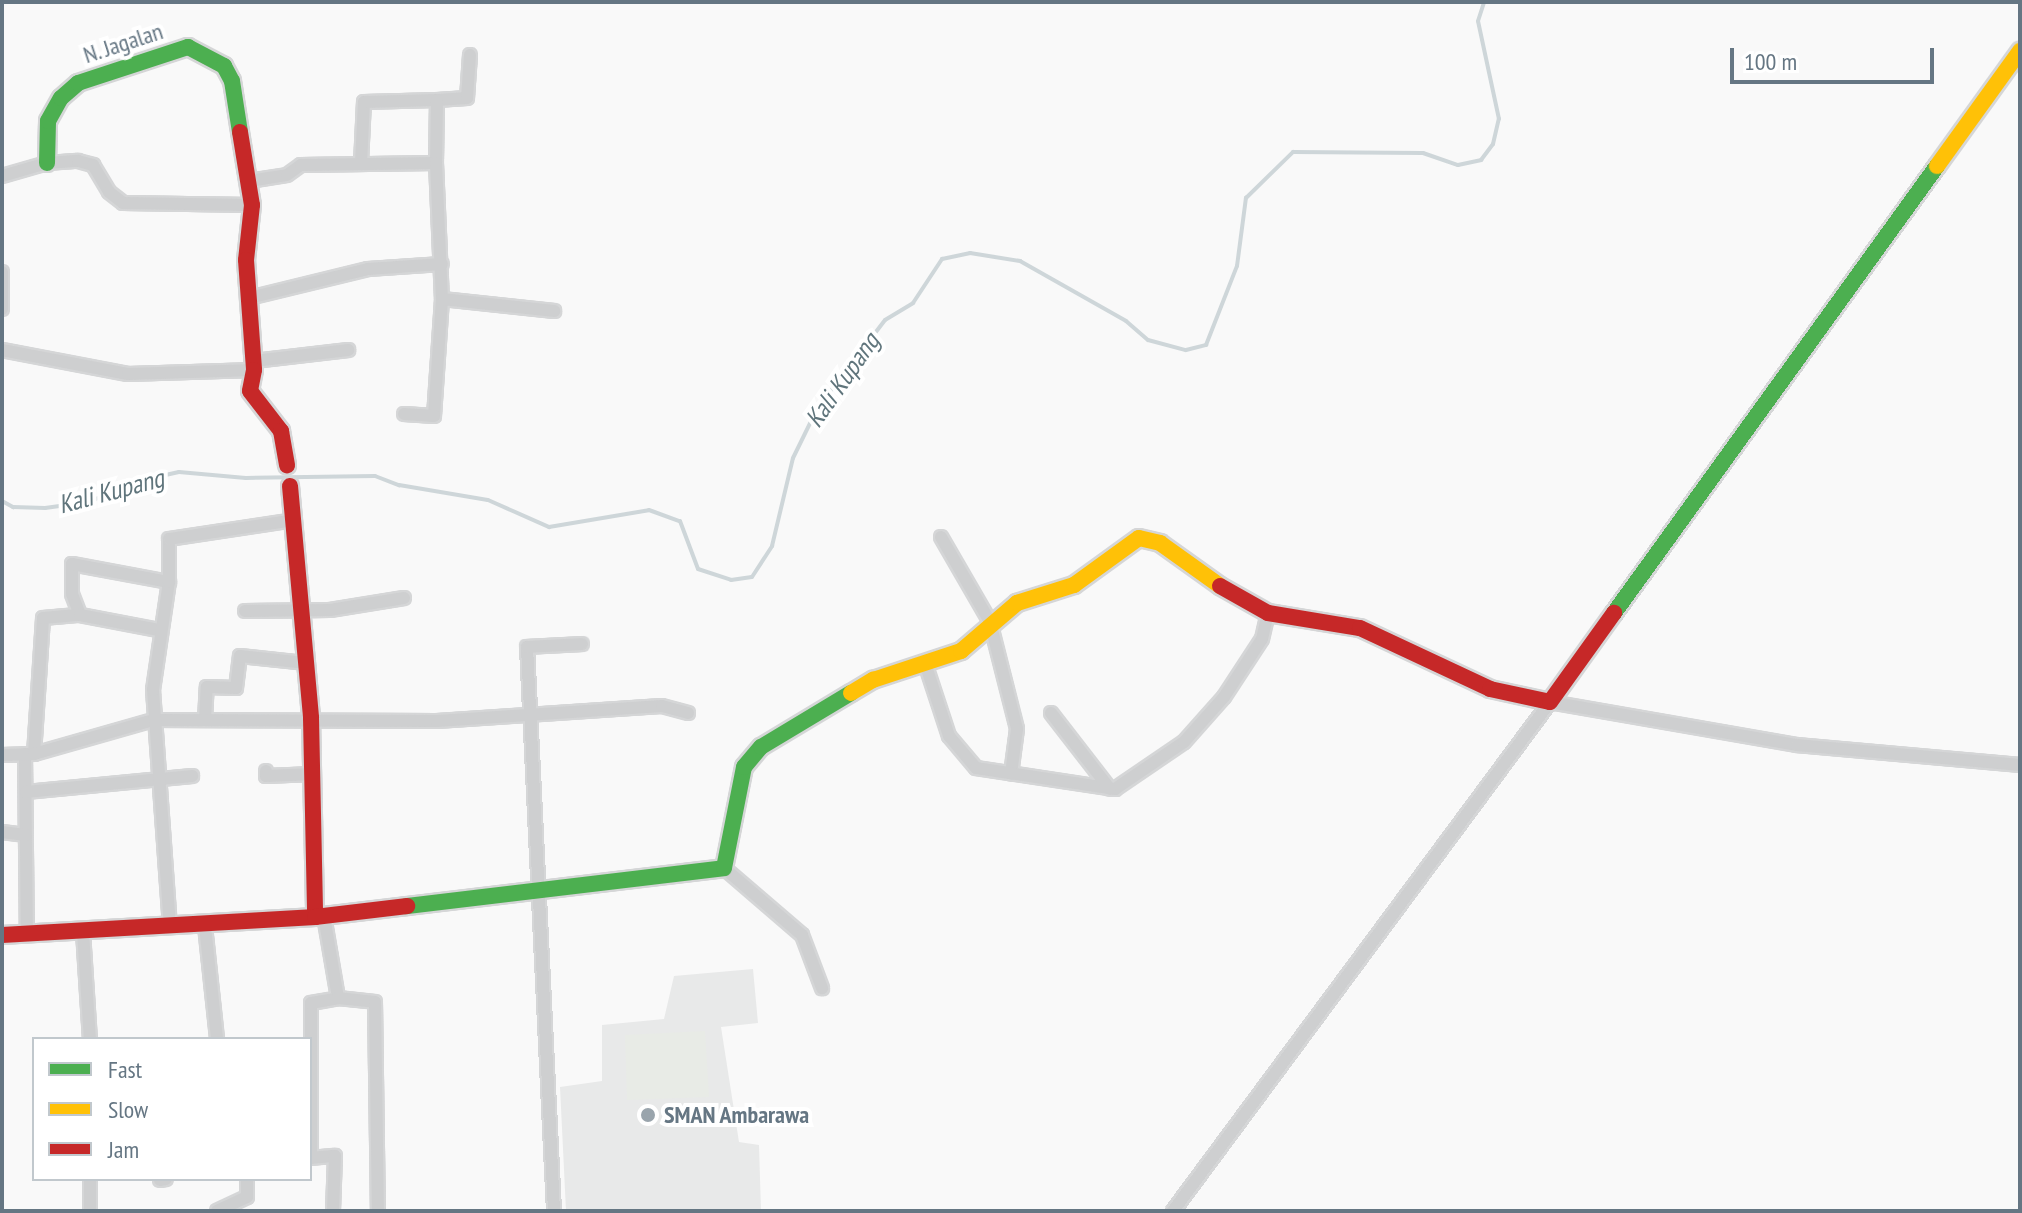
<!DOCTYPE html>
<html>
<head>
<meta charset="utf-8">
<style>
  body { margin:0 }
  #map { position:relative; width:2022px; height:1213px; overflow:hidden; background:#f9f9f9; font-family:"PT Sans Narrow",sans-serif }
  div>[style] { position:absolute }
  .built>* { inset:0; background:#e8e9e9 }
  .green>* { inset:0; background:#e8ebe6 }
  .stream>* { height:4px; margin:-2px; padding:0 2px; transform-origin:2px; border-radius:2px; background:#ced6d9 }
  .roads { filter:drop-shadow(2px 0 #d5d6d7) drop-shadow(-2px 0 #d5d6d7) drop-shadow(0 2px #d5d6d7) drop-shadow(0 -2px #d5d6d7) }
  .street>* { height:12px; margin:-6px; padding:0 6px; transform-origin:6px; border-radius:6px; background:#cecfd0 }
  .fast>* { height:16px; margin:-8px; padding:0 8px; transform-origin:8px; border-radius:8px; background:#4caf50 }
  .slow>* { height:16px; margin:-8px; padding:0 8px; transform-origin:8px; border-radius:8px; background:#ffc107 }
  .jam>* { height:16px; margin:-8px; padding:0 8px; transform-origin:8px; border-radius:8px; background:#c62828 }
  .dots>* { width:22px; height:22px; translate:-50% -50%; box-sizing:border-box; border:4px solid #fff; border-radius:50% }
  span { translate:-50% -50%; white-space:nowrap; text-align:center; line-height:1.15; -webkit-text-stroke:8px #fff; paint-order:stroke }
  .street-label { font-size:24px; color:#657683 }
  .poi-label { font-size:24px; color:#657683; font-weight:700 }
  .left { translate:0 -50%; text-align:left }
  .water-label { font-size:26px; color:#60757c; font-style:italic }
  .frame { position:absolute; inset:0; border:4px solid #657683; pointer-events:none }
  .legend { position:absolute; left:32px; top:1037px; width:280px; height:144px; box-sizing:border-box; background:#fff; border:2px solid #c1c8cd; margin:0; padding:10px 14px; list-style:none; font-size:24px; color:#657683 }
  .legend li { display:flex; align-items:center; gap:16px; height:40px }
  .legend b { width:40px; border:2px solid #c1c8cd }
  .scale { position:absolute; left:1730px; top:48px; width:204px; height:36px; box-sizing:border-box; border:4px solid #657683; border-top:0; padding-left:10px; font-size:24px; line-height:28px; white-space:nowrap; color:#657683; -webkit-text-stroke:6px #fff; paint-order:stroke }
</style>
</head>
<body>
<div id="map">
  <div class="built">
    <i style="clip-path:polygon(753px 969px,758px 1023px,721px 1027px,739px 1142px,759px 1145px,761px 1211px,566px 1211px,560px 1087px,602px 1081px,602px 1025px,664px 1019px,674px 976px)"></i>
  </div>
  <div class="green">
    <i style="clip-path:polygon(705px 1031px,709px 1097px,627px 1100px,625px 1035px)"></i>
  </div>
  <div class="stream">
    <i style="left:2px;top:501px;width:13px;rotate:29deg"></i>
    <i style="left:13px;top:507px;width:32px;rotate:2deg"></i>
    <i style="left:45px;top:508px;width:44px;rotate:-7.8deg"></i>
    <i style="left:89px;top:502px;width:49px;rotate:-24deg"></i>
    <i style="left:134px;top:482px;width:46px;rotate:-12.5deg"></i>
    <i style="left:179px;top:472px;width:67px;rotate:5.1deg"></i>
    <i style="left:246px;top:478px;width:129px;rotate:-0.9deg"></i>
    <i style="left:375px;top:476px;width:26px;rotate:21deg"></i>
    <i style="left:399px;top:485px;width:90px;rotate:9.6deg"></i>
    <i style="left:488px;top:500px;width:67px;rotate:23.9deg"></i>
    <i style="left:549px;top:527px;width:101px;rotate:-9.6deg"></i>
    <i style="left:649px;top:510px;width:33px;rotate:20deg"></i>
    <i style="left:680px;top:521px;width:51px;rotate:69.4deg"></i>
    <i style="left:698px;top:569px;width:35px;rotate:18deg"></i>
    <i style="left:731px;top:580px;width:21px;rotate:-8deg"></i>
    <i style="left:752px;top:577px;width:37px;rotate:-57deg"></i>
    <i style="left:772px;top:546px;width:90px;rotate:-76.6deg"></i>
    <i style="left:793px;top:458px;width:55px;rotate:-63.9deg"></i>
    <i style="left:817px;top:409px;width:112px;rotate:-52.6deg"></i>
    <i style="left:885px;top:320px;width:33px;rotate:-31deg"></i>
    <i style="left:913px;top:303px;width:53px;rotate:-56.6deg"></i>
    <i style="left:942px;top:259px;width:29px;rotate:-12deg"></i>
    <i style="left:970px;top:253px;width:51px;rotate:9.1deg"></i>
    <i style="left:1020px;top:261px;width:122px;rotate:29.5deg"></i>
    <i style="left:1126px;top:321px;width:29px;rotate:41deg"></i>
    <i style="left:1148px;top:340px;width:39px;rotate:15deg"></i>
    <i style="left:1186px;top:350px;width:21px;rotate:-14deg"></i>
    <i style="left:1206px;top:345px;width:85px;rotate:-68.6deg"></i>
    <i style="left:1237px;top:266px;width:69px;rotate:-82.5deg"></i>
    <i style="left:1246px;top:198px;width:66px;rotate:-44.4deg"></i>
    <i style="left:1293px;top:152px;width:130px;rotate:0.4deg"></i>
    <i style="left:1423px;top:153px;width:37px;rotate:19deg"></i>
    <i style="left:1458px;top:165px;width:24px;rotate:-12deg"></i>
    <i style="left:1481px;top:160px;width:20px;rotate:-53deg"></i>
    <i style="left:1493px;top:144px;width:26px;rotate:-77deg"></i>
    <i style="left:1499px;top:119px;width:100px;rotate:-102.1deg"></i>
    <i style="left:1478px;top:21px;width:20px;rotate:-72deg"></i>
  </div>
  <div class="roads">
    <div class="street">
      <i style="left:437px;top:100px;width:30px;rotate:-4deg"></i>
      <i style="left:467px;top:98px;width:43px;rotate:-86deg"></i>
      <i style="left:361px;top:163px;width:61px;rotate:-87.2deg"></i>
      <i style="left:364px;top:102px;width:73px;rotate:-1.6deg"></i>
      <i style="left:437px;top:100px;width:63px;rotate:90.9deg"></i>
      <i style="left:2px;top:176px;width:47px;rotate:-16.1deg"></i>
      <i style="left:47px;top:163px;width:31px;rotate:-4deg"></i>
      <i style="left:78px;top:161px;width:16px;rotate:15deg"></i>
      <i style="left:93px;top:165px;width:31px;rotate:59deg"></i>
      <i style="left:109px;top:192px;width:18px;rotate:38deg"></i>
      <i style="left:123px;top:203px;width:129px;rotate:0.9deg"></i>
      <i style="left:249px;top:181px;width:38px;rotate:-9deg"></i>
      <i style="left:287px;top:175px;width:17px;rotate:-36deg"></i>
      <i style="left:301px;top:165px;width:135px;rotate:-0.8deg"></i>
      <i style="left:436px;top:163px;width:136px;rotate:87.5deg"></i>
      <i style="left:442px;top:299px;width:117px;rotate:93.9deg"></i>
      <i style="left:434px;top:416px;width:30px;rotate:-176deg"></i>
      <i style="left:2px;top:272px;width:37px;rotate:90deg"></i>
      <i style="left:249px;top:298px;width:122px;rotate:-13.7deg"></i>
      <i style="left:368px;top:269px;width:74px;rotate:-3.9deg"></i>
      <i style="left:442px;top:299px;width:113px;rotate:6.1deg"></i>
      <i style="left:2px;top:350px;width:128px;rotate:10.8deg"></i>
      <i style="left:128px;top:374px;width:126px;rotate:-1.8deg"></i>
      <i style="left:254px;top:361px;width:95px;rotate:-6.7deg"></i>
      <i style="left:941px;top:537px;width:98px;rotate:60deg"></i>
      <i style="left:990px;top:622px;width:110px;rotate:75.8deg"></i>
      <i style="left:1017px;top:729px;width:45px;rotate:97.6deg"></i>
      <i style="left:245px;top:611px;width:85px;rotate:-0.7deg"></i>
      <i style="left:330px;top:610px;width:75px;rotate:-9.2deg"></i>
      <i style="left:80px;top:615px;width:22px;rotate:-111deg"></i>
      <i style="left:72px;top:594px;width:30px;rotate:-90deg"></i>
      <i style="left:72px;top:564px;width:99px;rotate:10.5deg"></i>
      <i style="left:925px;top:663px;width:77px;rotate:71.8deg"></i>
      <i style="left:949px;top:736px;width:42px;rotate:49.8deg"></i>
      <i style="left:976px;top:768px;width:141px;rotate:8.6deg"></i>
      <i style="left:1115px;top:789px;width:83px;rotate:-34.3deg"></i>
      <i style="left:1184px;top:742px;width:60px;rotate:-48.4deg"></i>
      <i style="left:1224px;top:697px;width:69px;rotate:-56.8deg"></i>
      <i style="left:1262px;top:639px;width:27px;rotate:-77deg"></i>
      <i style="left:1051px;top:713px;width:96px;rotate:52.2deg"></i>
      <i style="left:205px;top:720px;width:33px;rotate:-87deg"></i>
      <i style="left:207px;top:687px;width:29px;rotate:2deg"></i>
      <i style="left:236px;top:688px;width:32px;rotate:-83deg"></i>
      <i style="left:240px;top:656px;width:65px;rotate:6.1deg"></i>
      <i style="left:25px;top:754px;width:179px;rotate:89.4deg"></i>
      <i style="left:34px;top:754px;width:136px;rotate:-86.2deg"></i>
      <i style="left:43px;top:618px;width:37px;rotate:-5deg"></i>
      <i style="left:80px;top:615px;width:80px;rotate:10.8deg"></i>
      <i style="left:2px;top:755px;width:32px;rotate:-2deg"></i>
      <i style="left:34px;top:754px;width:124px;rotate:-15.9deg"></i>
      <i style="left:153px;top:720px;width:284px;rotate:0.2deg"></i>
      <i style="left:437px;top:721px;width:225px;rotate:-3.8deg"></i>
      <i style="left:662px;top:706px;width:27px;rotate:15deg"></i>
      <i style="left:266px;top:771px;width:5px;rotate:90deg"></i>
      <i style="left:266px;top:776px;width:47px;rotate:-2.4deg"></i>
      <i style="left:26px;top:792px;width:167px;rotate:-5.5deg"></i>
      <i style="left:2px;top:832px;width:24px;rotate:7deg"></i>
      <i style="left:724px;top:868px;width:103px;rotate:40.7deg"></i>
      <i style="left:802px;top:935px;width:57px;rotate:69.3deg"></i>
      <i style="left:324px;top:916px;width:83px;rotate:80.3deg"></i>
      <i style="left:205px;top:926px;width:114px;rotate:83.9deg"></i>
      <i style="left:170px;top:927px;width:238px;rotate:-94.1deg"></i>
      <i style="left:153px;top:690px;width:109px;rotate:-81.6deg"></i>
      <i style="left:169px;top:582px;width:43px;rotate:-90deg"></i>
      <i style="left:169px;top:539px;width:127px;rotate:-8.6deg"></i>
      <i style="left:83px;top:932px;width:107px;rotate:86.3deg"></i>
      <i style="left:310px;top:1158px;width:25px;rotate:-5deg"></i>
      <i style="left:335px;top:1156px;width:55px;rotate:92.1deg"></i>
      <i style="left:311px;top:1158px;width:155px;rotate:-90deg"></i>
      <i style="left:311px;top:1003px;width:27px;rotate:-10deg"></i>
      <i style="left:338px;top:998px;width:37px;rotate:6deg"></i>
      <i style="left:375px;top:1002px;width:209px;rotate:89.2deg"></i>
      <i style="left:90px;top:1179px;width:32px;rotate:90deg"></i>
      <i style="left:160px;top:1180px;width:6px;rotate:-9deg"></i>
      <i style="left:217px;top:1211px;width:33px;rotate:-25deg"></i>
      <i style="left:247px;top:1197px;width:18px;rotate:-90deg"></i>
      <i style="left:554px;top:1211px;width:565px;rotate:-92.74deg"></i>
      <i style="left:527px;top:647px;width:55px;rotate:-3.1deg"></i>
      <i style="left:1173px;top:1211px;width:633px;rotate:-53.47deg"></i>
      <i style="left:1550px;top:702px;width:251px;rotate:9.9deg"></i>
      <i style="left:1797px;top:745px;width:224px;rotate:5.1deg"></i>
    </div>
    <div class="fast">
      <i style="left:47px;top:163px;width:42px;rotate:-88.6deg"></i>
      <i style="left:48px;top:121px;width:26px;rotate:-61deg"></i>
      <i style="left:61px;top:98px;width:23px;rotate:-41deg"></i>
      <i style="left:78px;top:83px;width:116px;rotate:-18.1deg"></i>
      <i style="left:188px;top:47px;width:41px;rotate:27.8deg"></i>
      <i style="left:224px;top:66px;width:17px;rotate:62deg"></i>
      <i style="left:232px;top:81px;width:52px;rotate:81.1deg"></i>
      <i style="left:1614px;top:613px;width:551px;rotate:-54.15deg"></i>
      <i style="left:407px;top:906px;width:319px;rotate:-6.8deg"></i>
      <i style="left:724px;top:868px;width:103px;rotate:-78.8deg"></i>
      <i style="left:744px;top:767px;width:26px;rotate:-50deg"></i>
      <i style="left:761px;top:747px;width:105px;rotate:-31deg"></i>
    </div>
    <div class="slow">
      <i style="left:1937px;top:166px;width:142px;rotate:-54.2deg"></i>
      <i style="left:851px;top:693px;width:26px;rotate:-31deg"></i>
      <i style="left:873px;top:680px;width:93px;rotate:-18.2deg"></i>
      <i style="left:961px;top:651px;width:74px;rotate:-40.6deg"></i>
      <i style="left:1017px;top:603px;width:60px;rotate:-17.5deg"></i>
      <i style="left:1074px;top:585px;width:80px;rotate:-35.9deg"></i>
      <i style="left:1139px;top:538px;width:22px;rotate:13deg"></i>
      <i style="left:1160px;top:543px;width:74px;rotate:35.6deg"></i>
    </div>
    <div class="jam">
      <i style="left:240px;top:132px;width:74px;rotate:80.7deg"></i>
      <i style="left:252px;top:205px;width:55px;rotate:96.2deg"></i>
      <i style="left:246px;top:260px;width:110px;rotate:85.8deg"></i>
      <i style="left:254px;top:370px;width:21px;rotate:101deg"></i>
      <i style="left:250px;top:391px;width:51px;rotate:52.2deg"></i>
      <i style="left:281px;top:431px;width:35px;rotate:80deg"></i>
      <i style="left:290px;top:486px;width:233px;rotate:84.8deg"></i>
      <i style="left:311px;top:718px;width:199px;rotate:88.8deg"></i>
      <i style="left:1220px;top:586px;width:55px;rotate:29.4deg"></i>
      <i style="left:1268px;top:613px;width:93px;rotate:9.3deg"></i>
      <i style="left:1360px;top:628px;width:144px;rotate:25.1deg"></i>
      <i style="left:1490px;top:689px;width:61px;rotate:12.2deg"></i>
      <i style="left:1550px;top:702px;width:110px;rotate:-54.3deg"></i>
      <i style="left:2px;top:935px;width:314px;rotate:-3.3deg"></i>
      <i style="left:315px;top:917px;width:93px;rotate:-6.8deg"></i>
    </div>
  </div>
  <div class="dots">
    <i style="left:648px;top:1115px;background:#99a4ac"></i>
  </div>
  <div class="street-label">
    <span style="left:123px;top:43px;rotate:-18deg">N. Jagalan</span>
  </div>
  <div class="poi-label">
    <span class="left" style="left:664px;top:1115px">SMAN Ambarawa</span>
  </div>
  <div class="water-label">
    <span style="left:842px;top:380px;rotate:-55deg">Kali Kupang</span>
    <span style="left:111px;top:491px;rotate:-15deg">Kali Kupang</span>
  </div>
  <div class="frame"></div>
  <ul class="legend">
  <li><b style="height:10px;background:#4caf50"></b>Fast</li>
  <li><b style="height:10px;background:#ffc107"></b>Slow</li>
  <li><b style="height:10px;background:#c62828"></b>Jam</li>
  </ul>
  <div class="scale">100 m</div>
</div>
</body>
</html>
